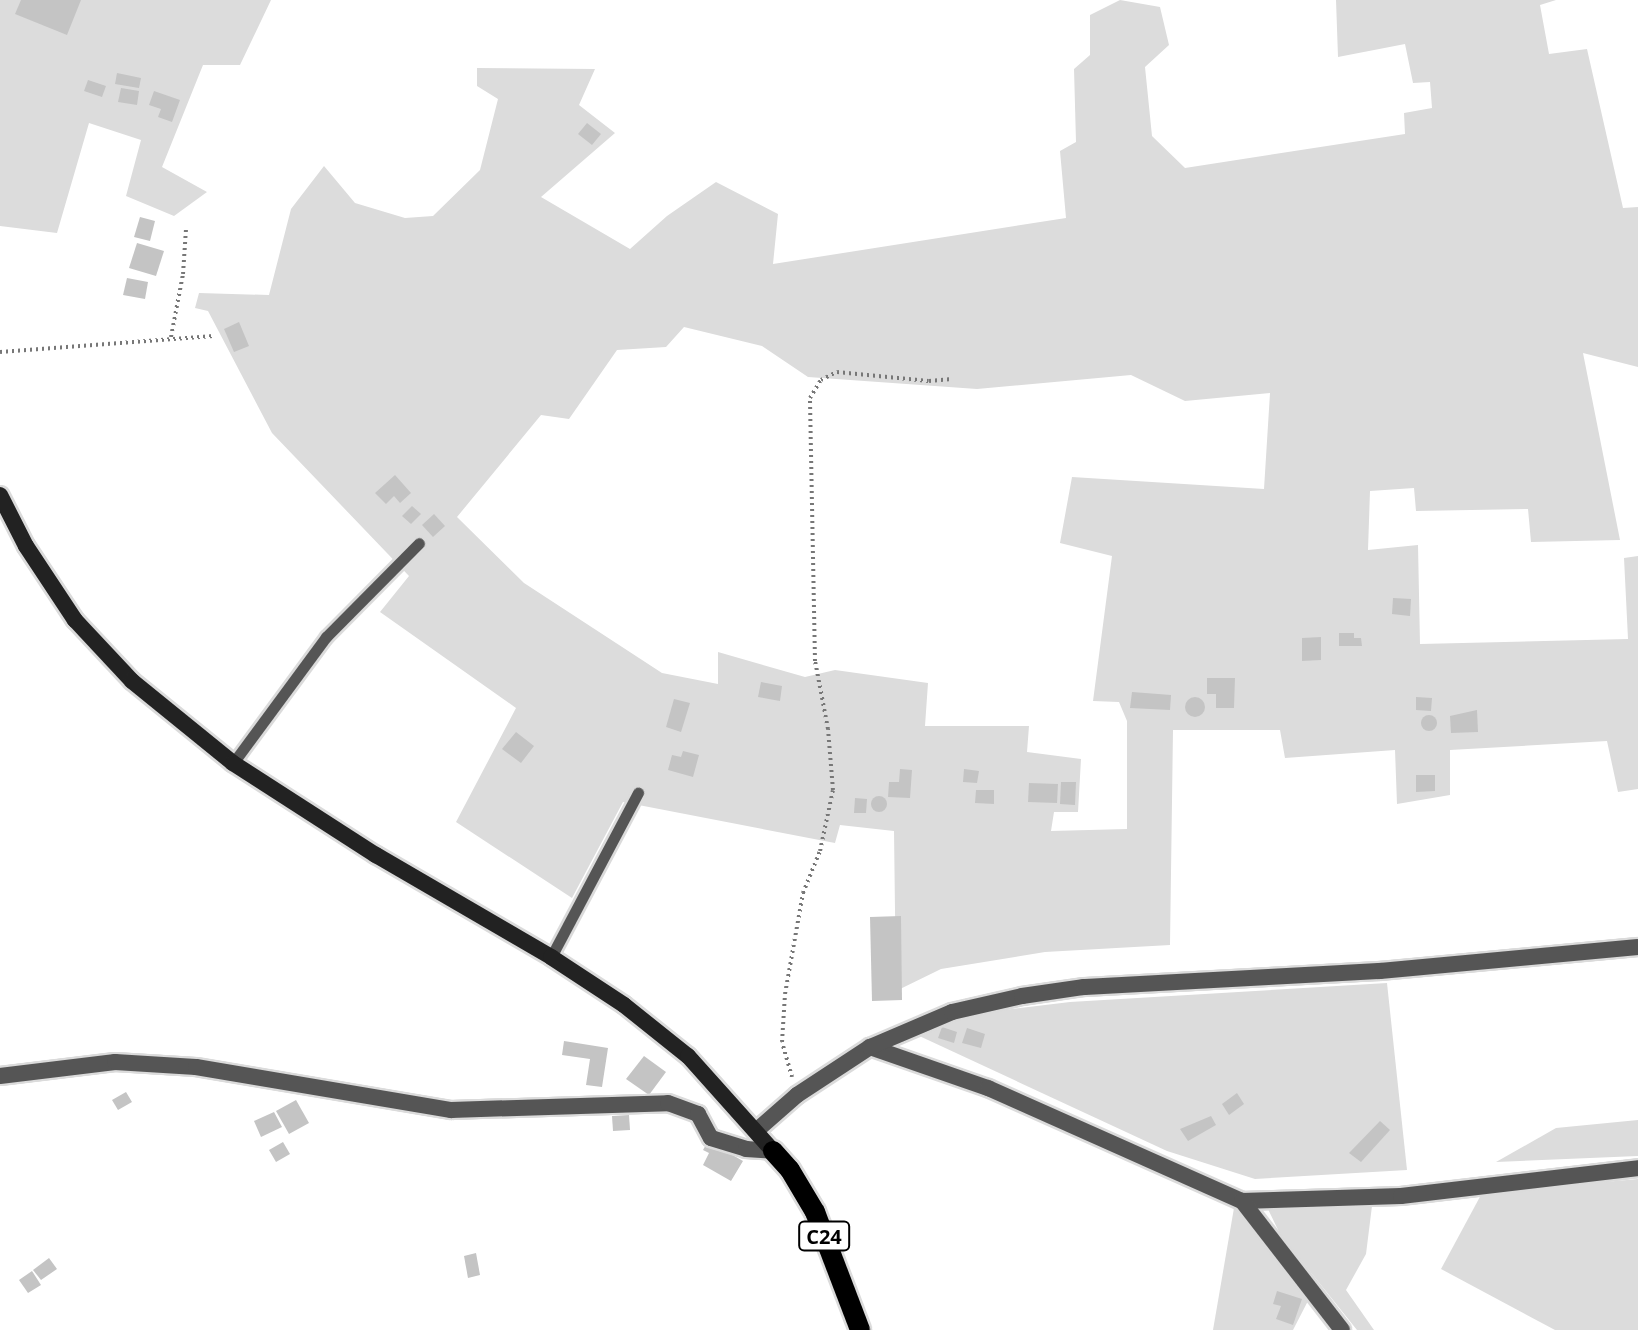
<!DOCTYPE html>
<html>
<head>
<meta charset="utf-8">
<style>
  body { margin:0 }
  #map { position:relative; width:1638px; height:1330px; overflow:hidden; background:#fff; font-family:"Open Sans",sans-serif }
  div>[style] { position:absolute }
  .green>* { inset:0; background:#dcdcdc }
  .building>* { inset:0; background:#c4c4c4 }
  .round { border-radius:50% }
  .path>* { height:4px; margin-top:-2px; transform-origin:0; background:repeating-linear-gradient(90deg,#777 0 2px,transparent 0 6px) }
  .roads { filter:drop-shadow(2px 0 #dbdbdb) drop-shadow(-2px 0 #dbdbdb) drop-shadow(0 2px #dbdbdb) drop-shadow(0 -2px #dbdbdb) }
  .lane>* { height:11px; margin:-5.5px; padding:0 5.5px; transform-origin:5.5px; border-radius:5.5px; background:#555 }
  .street>* { height:16px; margin:-8px; padding:0 8px; transform-origin:8px; border-radius:8px; background:#555 }
  .secondary>* { height:16px; margin:-8px; padding:0 8px; transform-origin:8px; border-radius:8px; background:#222 }
  .primary>* { height:20px; margin:-10px; padding:0 10px; transform-origin:10px; border-radius:10px; background:#000 }
  span { translate:-50% -50%; white-space:nowrap; text-align:center; line-height:1.15; -webkit-text-stroke:8px #fff; paint-order:stroke }
  .shield-label span { padding:2px 6px; background:#fff; border:2px solid; border-radius:6px; -webkit-text-stroke-width:0 }
  .shield-label { font-size:20px; color:#000; font-weight:700 }
</style>
</head>
<body>
<div id="map">
  <div class="green">
    <i style="clip-path:polygon(0 0,271px 0,240px 65px,203px 65px,162px 167px,207px 192px,174px 216px,126px 196px,141px 140px,89px 123px,57px 233px,0 226px)"></i>
    <i style="clip-path:polygon(evenodd,1120px 0,1160px 7px,1169px 45px,1145px 67px,1152px 136px,1185px 168px,1405px 134px,1404px 113px,1432px 108px,1430px 82px,1413px 83px,1405px 44px,1338px 57px,1336px 0,1556px 0,1540px 5px,1549px 54px,1587px 49px,1623px 208px,1638px 207px,1638px 367px,1583px 353px,1620px 540px,1531px 542px,1528px 509px,1416px 511px,1414px 488px,1370px 491px,1368px 550px,1418px 545px,1420px 644px,1628px 639px,1624px 558px,1638px 556px,1638px 789px,1618px 792px,1607px 741px,1450px 750px,1450px 795px,1397px 804px,1395px 750px,1285px 758px,1280px 730px,1173px 730px,1170px 945px,1045px 952px,941px 969px,896px 991px,894px 831px,840px 825px,835px 843px,623px 802px,572px 898px,456px 822px,516px 708px,380px 612px,409px 576px,272px 433px,208px 311px,195px 308px,199px 293px,269px 295px,291px 209px,324px 166px,355px 203px,405px 218px,433px 216px,480px 170px,498px 99px,477px 86px,477px 68px,595px 69px,579px 105px,615px 133px,541px 197px,630px 249px,667px 216px,716px 182px,778px 214px,773px 264px,1066px 218px,1060px 151px,1076px 142px,1074px 69px,1090px 55px,1090px 15px,1120px 0,684px 327px,762px 346px,808px 377px,977px 389px,1131px 375px,1185px 401px,1270px 393px,1264px 489px,1072px 477px,1060px 543px,1112px 556px,1093px 701px,1119px 702px,1127px 721px,1127px 829px,1051px 831px,1054px 812px,1078px 812px,1081px 759px,1027px 752px,1029px 726px,925px 726px,928px 683px,835px 670px,805px 677px,718px 652px,718px 684px,662px 673px,524px 583px,457px 517px,541px 415px,569px 419px,617px 350px,666px 347px,684px 327px)"></i>
    <i style="clip-path:polygon(1387px 983px,1407px 1170px,1255px 1179px,1167px 1151px,915px 1034px,972px 1014px,1070px 1002px)"></i>
    <i style="clip-path:polygon(1638px 1120px,1638px 1156px,1496px 1162px,1556px 1128px)"></i>
    <i style="clip-path:polygon(1638px 1179px,1638px 1330px,1555px 1330px,1441px 1269px,1482px 1193px)"></i>
    <i style="clip-path:polygon(1372px 1206px,1366px 1254px,1346px 1290px,1374px 1330px,1357px 1330px,1280px 1234px,1267px 1207px)"></i>
    <i style="clip-path:polygon(1234px 1208px,1310px 1297px,1293px 1330px,1213px 1330px)"></i>
  </div>
  <div class="building">
    <i style="clip-path:polygon(21px 0,81px 0,67px 35px,15px 14px)"></i>
    <i style="clip-path:polygon(117px 73px,141px 78px,139px 88px,115px 84px)"></i>
    <i style="clip-path:polygon(88px 80px,106px 86px,102px 97px,84px 91px)"></i>
    <i style="clip-path:polygon(121px 88px,139px 91px,137px 105px,118px 102px)"></i>
    <i style="clip-path:polygon(154px 91px,180px 100px,172px 122px,158px 117px,161px 109px,149px 105px)"></i>
    <i style="clip-path:polygon(587px 123px,601px 134px,592px 145px,578px 134px)"></i>
    <i style="clip-path:polygon(140px 217px,155px 221px,150px 241px,134px 237px)"></i>
    <i style="clip-path:polygon(137px 243px,164px 251px,156px 276px,129px 268px)"></i>
    <i style="clip-path:polygon(127px 278px,148px 282px,145px 299px,123px 295px)"></i>
    <i style="clip-path:polygon(239px 322px,249px 346px,234px 352px,224px 329px)"></i>
    <i style="clip-path:polygon(395px 475px,411px 493px,400px 503px,394px 496px,386px 504px,375px 493px)"></i>
    <i style="clip-path:polygon(412px 506px,421px 514px,411px 524px,402px 516px)"></i>
    <i style="clip-path:polygon(434px 514px,445px 526px,433px 537px,422px 525px)"></i>
    <i style="clip-path:polygon(1393px 598px,1411px 599px,1410px 616px,1392px 614px)"></i>
    <i style="clip-path:polygon(1339px 633px,1354px 633px,1354px 638px,1361px 638px,1362px 646px,1339px 646px)"></i>
    <i style="clip-path:polygon(1321px 637px,1321px 660px,1302px 661px,1302px 638px)"></i>
    <i style="clip-path:polygon(1207px 678px,1235px 678px,1234px 708px,1216px 708px,1216px 694px,1207px 694px)"></i>
    <i style="clip-path:polygon(761px 682px,782px 686px,780px 701px,758px 697px)"></i>
    <i style="clip-path:polygon(1132px 692px,1171px 695px,1170px 710px,1130px 708px)"></i>
    <i class="round" style="left:1185px;top:697px;width:20px;height:20px"></i>
    <i style="clip-path:polygon(1416px 697px,1432px 698px,1431px 711px,1416px 710px)"></i>
    <i style="clip-path:polygon(674px 699px,690px 703px,681px 732px,666px 727px)"></i>
    <i style="clip-path:polygon(1477px 710px,1478px 732px,1451px 733px,1450px 716px)"></i>
    <i class="round" style="left:1421px;top:715px;width:16px;height:16px"></i>
    <i style="clip-path:polygon(516px 732px,534px 746px,521px 763px,502px 749px)"></i>
    <i style="clip-path:polygon(683px 751px,699px 755px,693px 777px,668px 770px,672px 755px,681px 757px)"></i>
    <i style="clip-path:polygon(900px 769px,912px 770px,910px 798px,888px 797px,889px 782px,899px 782px)"></i>
    <i style="clip-path:polygon(964px 769px,979px 771px,977px 783px,963px 782px)"></i>
    <i style="clip-path:polygon(1416px 775px,1435px 775px,1435px 791px,1416px 792px)"></i>
    <i style="clip-path:polygon(1061px 782px,1076px 782px,1075px 805px,1060px 804px)"></i>
    <i style="clip-path:polygon(1029px 783px,1058px 784px,1057px 803px,1028px 802px)"></i>
    <i style="clip-path:polygon(976px 790px,994px 790px,994px 804px,975px 803px)"></i>
    <i class="round" style="left:871px;top:796px;width:16px;height:16px"></i>
    <i style="clip-path:polygon(855px 798px,867px 799px,866px 813px,854px 813px)"></i>
    <i style="clip-path:polygon(901px 916px,902px 1000px,872px 1001px,870px 917px)"></i>
    <i style="clip-path:polygon(942px 1027px,957px 1032px,954px 1043px,938px 1038px)"></i>
    <i style="clip-path:polygon(967px 1028px,985px 1034px,981px 1048px,962px 1043px)"></i>
    <i style="clip-path:polygon(564px 1041px,608px 1048px,602px 1087px,586px 1085px,590px 1059px,562px 1055px)"></i>
    <i style="clip-path:polygon(644px 1056px,666px 1072px,649px 1095px,626px 1079px)"></i>
    <i style="clip-path:polygon(126px 1092px,132px 1102px,118px 1110px,112px 1100px)"></i>
    <i style="clip-path:polygon(1237px 1093px,1244px 1104px,1229px 1115px,1222px 1104px)"></i>
    <i style="clip-path:polygon(296px 1100px,309px 1123px,289px 1134px,276px 1111px)"></i>
    <i style="clip-path:polygon(274px 1112px,282px 1127px,261px 1137px,254px 1121px)"></i>
    <i style="clip-path:polygon(629px 1115px,630px 1130px,613px 1131px,612px 1116px)"></i>
    <i style="clip-path:polygon(1211px 1116px,1216px 1125px,1188px 1141px,1180px 1129px)"></i>
    <i style="clip-path:polygon(1380px 1121px,1390px 1130px,1361px 1162px,1349px 1153px)"></i>
    <i style="clip-path:polygon(708px 1141px,743px 1161px,731px 1181px,703px 1165px,709px 1153px,703px 1150px)"></i>
    <i style="clip-path:polygon(283px 1142px,290px 1154px,276px 1162px,269px 1150px)"></i>
    <i style="clip-path:polygon(476px 1253px,480px 1275px,468px 1278px,464px 1256px)"></i>
    <i style="clip-path:polygon(49px 1258px,57px 1269px,41px 1280px,33px 1270px)"></i>
    <i style="clip-path:polygon(32px 1271px,41px 1285px,28px 1293px,19px 1280px)"></i>
    <i style="clip-path:polygon(1277px 1291px,1302px 1299px,1293px 1325px,1276px 1319px,1281px 1306px,1273px 1304px)"></i>
  </div>
  <div class="path">
    <i style="left:171px;top:337px;width:64px;rotate:-79.2deg"></i>
    <i style="left:183px;top:274px;width:45px;rotate:-86.2deg"></i>
    <i style="left:0;top:352px;width:214px;rotate:-4.3deg"></i>
    <i style="left:792px;top:1077px;width:36px;rotate:-106deg"></i>
    <i style="left:782px;top:1042px;width:48px;rotate:-86.4deg"></i>
    <i style="left:785px;top:994px;width:103px;rotate:-79.9deg"></i>
    <i style="left:803px;top:893px;width:45px;rotate:-68deg"></i>
    <i style="left:820px;top:851px;width:62px;rotate:-78deg"></i>
    <i style="left:833px;top:790px;width:61px;rotate:-94.7deg"></i>
    <i style="left:828px;top:729px;width:69px;rotate:-100.8deg"></i>
    <i style="left:815px;top:661px;width:263px;rotate:-91.1deg"></i>
    <i style="left:810px;top:398px;width:21px;rotate:-59deg"></i>
    <i style="left:821px;top:380px;width:18px;rotate:-27deg"></i>
    <i style="left:837px;top:372px;width:92px;rotate:5.6deg"></i>
    <i style="left:929px;top:381px;width:23px;rotate:-5deg"></i>
  </div>
  <div class="roads">
    <div class="lane">
      <i style="left:233px;top:763px;width:157px;rotate:-53.6deg"></i>
      <i style="left:326px;top:637px;width:132px;rotate:-45.3deg"></i>
      <i style="left:551px;top:957px;width:186px;rotate:-62.1deg"></i>
    </div>
    <div class="street">
      <i style="left:870px;top:1047px;width:125px;rotate:19.2deg"></i>
      <i style="left:988px;top:1088px;width:278px;rotate:24deg"></i>
      <i style="left:1242px;top:1201px;width:159px;rotate:-1.8deg"></i>
      <i style="left:1401px;top:1196px;width:239px;rotate:-6.7deg"></i>
      <i style="left:0;top:1076px;width:116px;rotate:-6.9deg"></i>
      <i style="left:115px;top:1062px;width:81px;rotate:3.5deg"></i>
      <i style="left:196px;top:1067px;width:259px;rotate:9.6deg"></i>
      <i style="left:451px;top:1110px;width:217px;rotate:-1.8deg"></i>
      <i style="left:668px;top:1103px;width:32px;rotate:20deg"></i>
      <i style="left:698px;top:1114px;width:27px;rotate:62deg"></i>
      <i style="left:711px;top:1138px;width:37px;rotate:17deg"></i>
      <i style="left:746px;top:1149px;width:27px;rotate:4deg"></i>
      <i style="left:756px;top:1131px;width:55px;rotate:-41.3deg"></i>
      <i style="left:797px;top:1095px;width:87px;rotate:-33.3deg"></i>
      <i style="left:870px;top:1047px;width:89px;rotate:-23.1deg"></i>
      <i style="left:952px;top:1012px;width:72px;rotate:-12.9deg"></i>
      <i style="left:1022px;top:996px;width:63px;rotate:-8.3deg"></i>
      <i style="left:1084px;top:987px;width:296px;rotate:-3.1deg"></i>
      <i style="left:1380px;top:971px;width:259px;rotate:-5.3deg"></i>
      <i style="left:1242px;top:1201px;width:163px;rotate:52.2deg"></i>
    </div>
    <div class="secondary">
      <i style="left:0;top:495px;width:57px;rotate:63deg"></i>
      <i style="left:26px;top:546px;width:89px;rotate:56.5deg"></i>
      <i style="left:75px;top:620px;width:83px;rotate:46.9deg"></i>
      <i style="left:132px;top:681px;width:130px;rotate:39.1deg"></i>
      <i style="left:233px;top:763px;width:170px;rotate:32.8deg"></i>
      <i style="left:376px;top:855px;width:203px;rotate:30.2deg"></i>
      <i style="left:551px;top:957px;width:87px;rotate:33.3deg"></i>
      <i style="left:624px;top:1005px;width:82px;rotate:38.6deg"></i>
      <i style="left:688px;top:1056px;width:127px;rotate:48.2deg"></i>
    </div>
    <div class="primary">
      <i style="left:773px;top:1151px;width:25px;rotate:48deg"></i>
      <i style="left:790px;top:1170px;width:49px;rotate:59.2deg"></i>
      <i style="left:815px;top:1212px;width:126px;rotate:69.1deg"></i>
    </div>
  </div>
  <div class="shield-label">
    <span style="left:824px;top:1236px">C24</span>
  </div>
</div>
</body>
</html>
